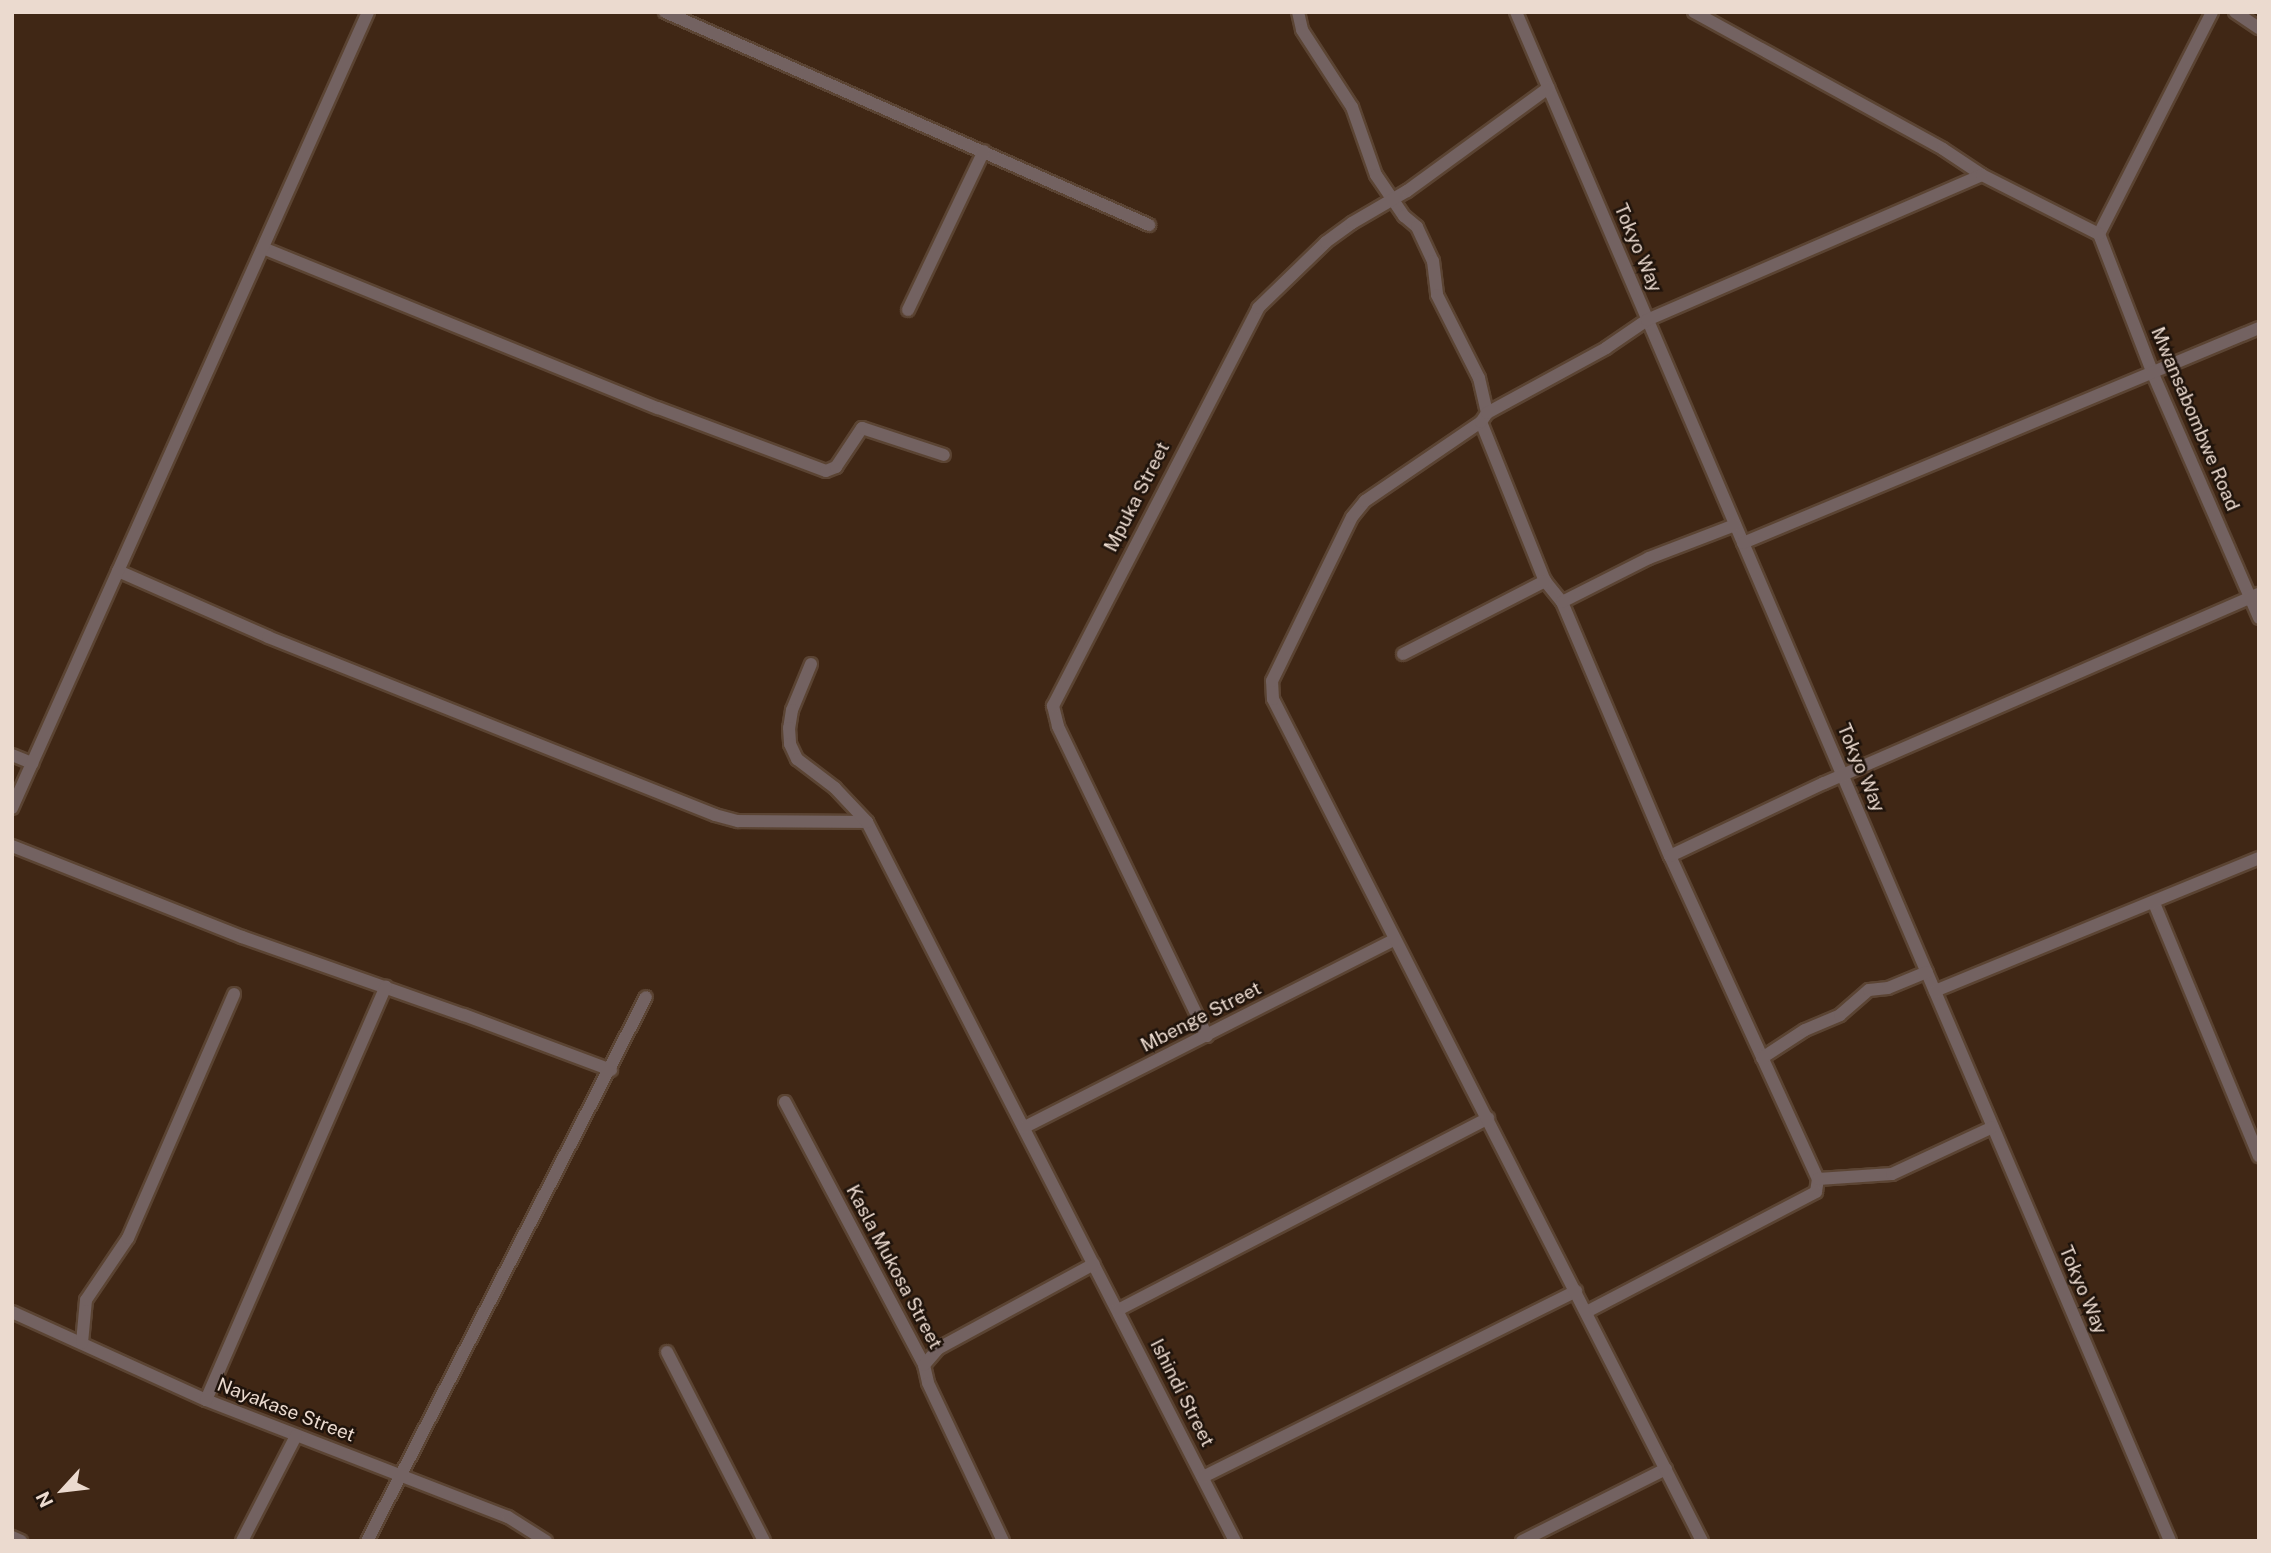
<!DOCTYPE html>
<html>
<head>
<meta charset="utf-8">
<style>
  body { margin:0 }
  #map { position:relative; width:2271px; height:1553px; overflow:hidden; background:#402715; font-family:"Public Sans",sans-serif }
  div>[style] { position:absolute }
  .roads { filter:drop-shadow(2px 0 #5b4433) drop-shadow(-2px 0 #5b4433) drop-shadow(0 2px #5b4433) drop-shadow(0 -2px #5b4433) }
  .minor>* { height:12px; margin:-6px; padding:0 6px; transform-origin:6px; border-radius:6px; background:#736261 }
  span { translate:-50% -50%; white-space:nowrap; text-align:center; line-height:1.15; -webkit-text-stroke:5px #1f130b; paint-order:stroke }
  .street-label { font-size:19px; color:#ebdacf }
  .frame { position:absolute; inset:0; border:14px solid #ebdacf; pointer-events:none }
  .north { position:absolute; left:28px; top:1455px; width:70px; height:70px; -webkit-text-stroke:5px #1f130b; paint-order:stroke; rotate:243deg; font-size:19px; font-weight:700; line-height:28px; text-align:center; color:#ebdacf }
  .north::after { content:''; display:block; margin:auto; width:24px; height:32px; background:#ebdacf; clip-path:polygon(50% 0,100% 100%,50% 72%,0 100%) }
</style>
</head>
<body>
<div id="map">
  <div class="roads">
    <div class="minor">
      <i style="left:665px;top:12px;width:529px;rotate:23.75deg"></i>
      <i style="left:1298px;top:12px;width:18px;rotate:77deg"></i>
      <i style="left:1302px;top:30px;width:92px;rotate:57deg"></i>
      <i style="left:1352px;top:107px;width:72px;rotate:70.6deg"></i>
      <i style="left:1376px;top:175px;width:50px;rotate:55.7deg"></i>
      <i style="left:1404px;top:216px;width:17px;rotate:40deg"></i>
      <i style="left:1417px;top:227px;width:38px;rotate:65deg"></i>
      <i style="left:1433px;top:261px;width:34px;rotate:83deg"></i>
      <i style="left:1437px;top:295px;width:93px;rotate:63.2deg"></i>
      <i style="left:1479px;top:378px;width:36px;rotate:77deg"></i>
      <i style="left:1516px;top:12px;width:1663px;rotate:66.84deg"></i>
      <i style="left:1694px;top:12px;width:284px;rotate:28.8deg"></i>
      <i style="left:1943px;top:149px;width:47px;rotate:33.7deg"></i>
      <i style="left:2235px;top:12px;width:29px;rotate:34deg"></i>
      <i style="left:2099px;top:234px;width:150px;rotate:68.9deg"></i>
      <i style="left:2153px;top:374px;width:266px;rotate:66.5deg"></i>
      <i style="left:2099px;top:234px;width:249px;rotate:-63deg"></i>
      <i style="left:263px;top:248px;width:426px;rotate:22.1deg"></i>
      <i style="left:658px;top:408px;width:179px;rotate:20.6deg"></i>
      <i style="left:826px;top:471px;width:11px;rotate:-22deg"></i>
      <i style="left:836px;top:467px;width:47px;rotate:-56.3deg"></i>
      <i style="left:862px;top:428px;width:86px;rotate:18.2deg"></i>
      <i style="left:908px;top:310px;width:176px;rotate:-64.5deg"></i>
      <i style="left:1481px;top:422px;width:171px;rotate:68.1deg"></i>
      <i style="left:1545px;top:581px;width:27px;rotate:51deg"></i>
      <i style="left:1562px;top:602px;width:276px;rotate:67deg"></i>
      <i style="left:1670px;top:856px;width:355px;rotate:65.4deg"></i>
      <i style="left:1818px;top:1179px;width:13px;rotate:99deg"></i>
      <i style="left:1816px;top:1192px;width:259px;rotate:152.4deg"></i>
      <i style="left:1743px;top:543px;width:559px;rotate:-22.62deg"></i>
      <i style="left:118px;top:571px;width:164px;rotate:23.7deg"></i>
      <i style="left:268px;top:637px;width:481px;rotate:21.7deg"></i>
      <i style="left:715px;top:815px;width:24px;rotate:15deg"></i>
      <i style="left:738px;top:821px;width:129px;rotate:0.4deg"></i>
      <i style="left:867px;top:822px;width:808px;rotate:62.9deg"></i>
      <i style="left:1562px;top:602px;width:97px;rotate:-26.8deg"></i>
      <i style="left:1649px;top:558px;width:92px;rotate:-21deg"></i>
      <i style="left:1403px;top:654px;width:160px;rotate:-27.2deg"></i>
      <i style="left:811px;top:664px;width:50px;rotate:112.4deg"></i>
      <i style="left:792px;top:710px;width:18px;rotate:99deg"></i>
      <i style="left:789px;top:728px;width:16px;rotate:86deg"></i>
      <i style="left:790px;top:744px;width:17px;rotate:65deg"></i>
      <i style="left:797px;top:759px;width:48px;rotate:37.3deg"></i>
      <i style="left:835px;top:788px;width:47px;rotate:46.7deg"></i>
      <i style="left:12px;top:755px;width:22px;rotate:22deg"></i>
      <i style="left:12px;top:808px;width:872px;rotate:-65.9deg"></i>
      <i style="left:12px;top:846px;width:247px;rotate:21.6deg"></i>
      <i style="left:242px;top:937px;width:235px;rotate:19.4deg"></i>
      <i style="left:464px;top:1015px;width:157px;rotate:20.5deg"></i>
      <i style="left:1670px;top:856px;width:170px;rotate:-25.4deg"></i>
      <i style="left:1824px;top:783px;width:474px;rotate:-23.5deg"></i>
      <i style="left:2154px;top:903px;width:274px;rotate:67.5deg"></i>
      <i style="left:1935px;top:991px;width:350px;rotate:-22.3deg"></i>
      <i style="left:1207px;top:1036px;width:344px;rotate:-115.7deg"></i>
      <i style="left:1058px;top:726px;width:21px;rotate:-104deg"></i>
      <i style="left:1053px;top:706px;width:448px;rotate:-62.7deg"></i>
      <i style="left:1258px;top:308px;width:95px;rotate:-44.1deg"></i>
      <i style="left:1326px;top:242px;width:32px;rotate:-36deg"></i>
      <i style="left:1352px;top:223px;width:64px;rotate:-30.2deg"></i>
      <i style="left:1407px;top:191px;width:175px;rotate:-36.1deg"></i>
      <i style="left:1762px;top:1058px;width:51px;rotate:-33.1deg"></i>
      <i style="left:1805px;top:1030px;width:38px;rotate:-23deg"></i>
      <i style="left:1840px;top:1015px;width:38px;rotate:-41deg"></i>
      <i style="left:1869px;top:990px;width:19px;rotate:-6deg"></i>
      <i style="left:1888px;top:988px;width:42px;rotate:-22.3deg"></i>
      <i style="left:785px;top:1102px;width:297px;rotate:62.1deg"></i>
      <i style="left:924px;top:1365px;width:18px;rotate:77deg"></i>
      <i style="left:928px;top:1383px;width:175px;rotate:64.6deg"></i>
      <i style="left:1025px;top:1127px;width:414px;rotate:-26.9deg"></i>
      <i style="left:1818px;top:1179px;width:74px;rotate:-3.9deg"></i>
      <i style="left:1892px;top:1174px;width:111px;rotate:-25deg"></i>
      <i style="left:1118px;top:1310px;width:417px;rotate:-27.4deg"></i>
      <i style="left:12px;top:1312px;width:213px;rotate:24.4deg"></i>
      <i style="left:206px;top:1400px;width:324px;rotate:21.2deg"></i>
      <i style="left:508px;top:1517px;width:45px;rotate:32.3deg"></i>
      <i style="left:82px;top:1343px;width:43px;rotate:-84.7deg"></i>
      <i style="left:86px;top:1300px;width:75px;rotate:-55.9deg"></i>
      <i style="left:128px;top:1238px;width:266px;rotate:-66.5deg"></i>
      <i style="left:667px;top:1352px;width:212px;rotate:62.8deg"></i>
      <i style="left:924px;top:1365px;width:23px;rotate:-49deg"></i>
      <i style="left:939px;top:1348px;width:176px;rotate:-28.5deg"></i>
      <i style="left:206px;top:1400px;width:451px;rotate:-66.5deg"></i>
      <i style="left:1203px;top:1477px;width:417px;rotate:-26.5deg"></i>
      <i style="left:12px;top:1537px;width:10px;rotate:24deg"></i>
      <i style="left:242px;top:1541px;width:118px;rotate:-62.8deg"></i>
      <i style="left:367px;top:1541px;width:611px;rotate:-62.85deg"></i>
      <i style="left:1522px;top:1541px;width:161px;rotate:-26.6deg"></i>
      <i style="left:1702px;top:1541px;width:945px;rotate:-117deg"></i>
      <i style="left:1273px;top:699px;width:18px;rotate:-93deg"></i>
      <i style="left:1272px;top:681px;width:182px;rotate:-64deg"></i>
      <i style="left:1352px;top:517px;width:21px;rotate:-51deg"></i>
      <i style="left:1365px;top:501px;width:140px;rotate:-34.3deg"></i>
      <i style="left:1481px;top:422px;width:11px;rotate:-56deg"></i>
      <i style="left:1487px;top:413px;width:136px;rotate:-28.6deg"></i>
      <i style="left:1606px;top:348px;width:50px;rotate:-34.3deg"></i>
      <i style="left:1647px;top:320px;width:365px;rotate:-23.4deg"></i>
      <i style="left:1982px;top:175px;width:131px;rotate:26.8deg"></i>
    </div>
  </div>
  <div class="street-label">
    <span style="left:1638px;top:248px;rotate:67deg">Tokyo Way</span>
    <span style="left:2195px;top:419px;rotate:67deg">Mwansabombwe Road</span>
    <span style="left:1137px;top:497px;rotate:-63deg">Mpuka Street</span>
    <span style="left:1861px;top:768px;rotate:67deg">Tokyo Way</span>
    <span style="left:1201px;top:1017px;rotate:-27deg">Mbenge Street</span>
    <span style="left:894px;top:1267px;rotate:62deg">Kasla Mukosa Street</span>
    <span style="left:2083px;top:1290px;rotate:67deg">Tokyo Way</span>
    <span style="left:1182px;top:1393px;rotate:63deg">Ishindi Street</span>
    <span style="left:286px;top:1410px;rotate:21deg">Nayakase Street</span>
  </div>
  <div class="frame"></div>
  <div class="north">N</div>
</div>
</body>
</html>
